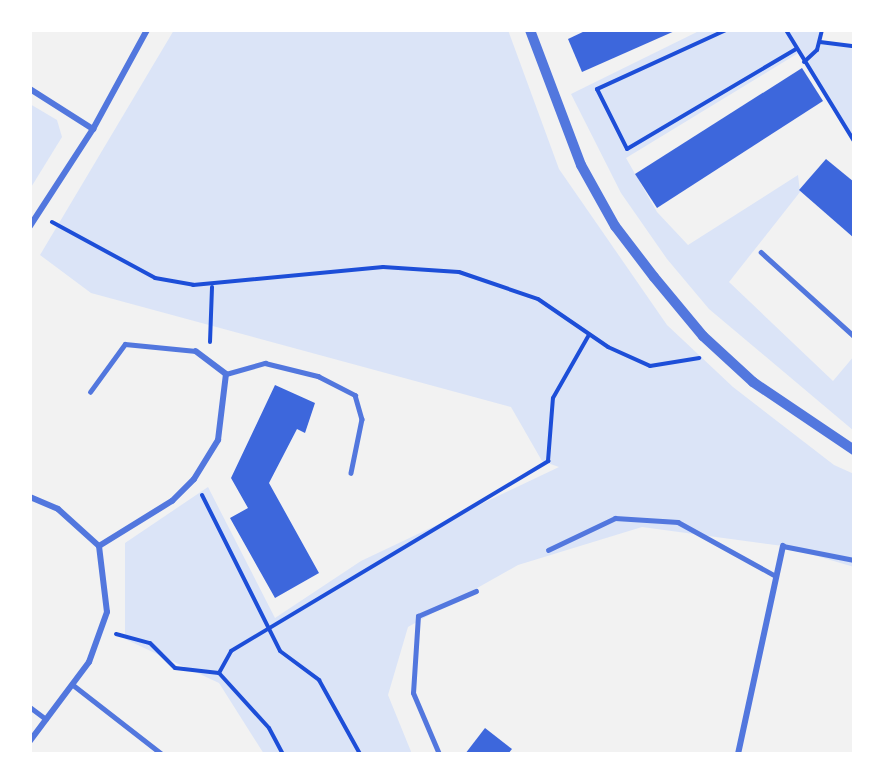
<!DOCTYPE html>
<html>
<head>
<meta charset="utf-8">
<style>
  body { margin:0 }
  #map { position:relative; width:884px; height:784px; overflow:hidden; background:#f2f2f2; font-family:"Noto Serif",serif }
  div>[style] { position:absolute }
  .green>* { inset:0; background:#dbe4f7 }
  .building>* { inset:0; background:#3d67dc }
  .path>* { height:4px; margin:-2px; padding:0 2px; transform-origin:2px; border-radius:2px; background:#1d4ed8 }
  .service>* { height:4.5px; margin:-2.25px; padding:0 2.25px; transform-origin:2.25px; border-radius:2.25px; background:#5277de }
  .minor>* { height:6px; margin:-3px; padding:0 3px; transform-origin:3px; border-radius:3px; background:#5277de }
  .tertiary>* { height:10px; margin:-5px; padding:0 5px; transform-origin:5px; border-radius:5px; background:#5277de }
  span { translate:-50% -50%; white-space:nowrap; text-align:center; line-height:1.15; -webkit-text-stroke:6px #fff; paint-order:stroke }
  .frame { position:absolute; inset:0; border:32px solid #fff; pointer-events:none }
</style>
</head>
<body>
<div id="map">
  <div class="green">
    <i style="clip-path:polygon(174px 30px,508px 30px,559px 169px,667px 325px,733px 387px,834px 465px,854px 474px,854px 567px,783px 546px,642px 527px,518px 565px,408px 627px,388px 695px,412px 754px,264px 754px,219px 683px,125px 639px,125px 543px,208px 487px,275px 618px,361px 561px,559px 467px,542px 461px,511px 407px,91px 293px,40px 255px)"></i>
    <i style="clip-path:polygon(701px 30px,823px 30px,822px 42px,854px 46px,854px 137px,800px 52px,626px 158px,657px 212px,688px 245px,798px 175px,800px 192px,729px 282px,833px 381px,854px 356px,854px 431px,709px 309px,667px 259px,621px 193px,571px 94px)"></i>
    <i style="clip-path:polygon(30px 104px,57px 120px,62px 137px,30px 189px)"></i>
  </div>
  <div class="building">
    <i style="clip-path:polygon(587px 30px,677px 30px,582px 72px,568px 39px)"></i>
    <i style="clip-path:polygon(802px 68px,823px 101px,657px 208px,635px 174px)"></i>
    <i style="clip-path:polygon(826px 159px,854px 182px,854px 238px,799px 190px)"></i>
    <i style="clip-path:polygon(275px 385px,315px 403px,305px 433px,297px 429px,269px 483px,319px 573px,275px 598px,230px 518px,248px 508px,231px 478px)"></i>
    <i style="clip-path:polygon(485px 728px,512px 749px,508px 754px,465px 754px)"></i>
  </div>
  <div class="path">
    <i style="left:726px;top:30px;width:142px;rotate:155.4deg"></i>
    <i style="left:597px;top:89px;width:67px;rotate:63.4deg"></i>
    <i style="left:627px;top:149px;width:196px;rotate:-30.6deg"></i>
    <i style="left:786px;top:30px;width:130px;rotate:58.5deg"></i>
    <i style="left:820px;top:42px;width:34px;rotate:7deg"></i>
    <i style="left:804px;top:62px;width:18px;rotate:-43deg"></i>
    <i style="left:817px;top:50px;width:21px;rotate:-76deg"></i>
    <i style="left:52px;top:222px;width:117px;rotate:28.5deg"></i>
    <i style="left:155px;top:278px;width:39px;rotate:10deg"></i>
    <i style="left:193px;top:285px;width:191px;rotate:-5.4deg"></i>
    <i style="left:383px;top:267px;width:76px;rotate:3.8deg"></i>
    <i style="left:459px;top:272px;width:83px;rotate:18.9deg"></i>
    <i style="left:538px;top:299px;width:85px;rotate:34.4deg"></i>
    <i style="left:608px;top:347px;width:46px;rotate:24.3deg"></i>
    <i style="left:650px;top:366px;width:50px;rotate:-9.3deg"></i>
    <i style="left:210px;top:342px;width:55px;rotate:-87.9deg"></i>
    <i style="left:202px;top:495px;width:174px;rotate:63.4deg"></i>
    <i style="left:280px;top:651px;width:49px;rotate:36.6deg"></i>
    <i style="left:319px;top:680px;width:85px;rotate:61deg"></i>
    <i style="left:116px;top:634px;width:35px;rotate:15deg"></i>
    <i style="left:150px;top:643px;width:35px;rotate:45deg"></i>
    <i style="left:175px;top:668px;width:44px;rotate:6.5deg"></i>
    <i style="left:219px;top:673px;width:74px;rotate:47.7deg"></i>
    <i style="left:269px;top:728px;width:30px;rotate:62deg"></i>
    <i style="left:219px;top:673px;width:25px;rotate:-61deg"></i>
    <i style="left:231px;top:651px;width:370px;rotate:-30.9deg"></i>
    <i style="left:548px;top:461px;width:63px;rotate:-85.5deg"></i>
    <i style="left:553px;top:398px;width:73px;rotate:-60.3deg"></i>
  </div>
  <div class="service">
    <i style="left:761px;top:252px;width:125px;rotate:42.1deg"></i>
    <i style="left:226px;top:374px;width:41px;rotate:-15.8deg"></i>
    <i style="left:265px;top:363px;width:55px;rotate:13.8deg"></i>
    <i style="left:318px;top:376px;width:42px;rotate:27.2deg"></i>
    <i style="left:355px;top:395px;width:25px;rotate:74deg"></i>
    <i style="left:362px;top:419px;width:55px;rotate:101.5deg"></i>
    <i style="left:90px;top:392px;width:59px;rotate:-53.9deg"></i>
    <i style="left:125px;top:344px;width:71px;rotate:5.6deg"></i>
    <i style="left:783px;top:546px;width:72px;rotate:11.2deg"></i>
    <i style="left:548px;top:550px;width:74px;rotate:-25.5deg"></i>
    <i style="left:615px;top:518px;width:63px;rotate:3.6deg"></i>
    <i style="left:678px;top:522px;width:112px;rotate:28.9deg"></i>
    <i style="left:72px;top:684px;width:114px;rotate:37.9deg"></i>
    <i style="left:30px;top:707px;width:20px;rotate:37deg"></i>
    <i style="left:439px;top:754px;width:66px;rotate:-113.1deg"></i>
    <i style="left:413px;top:693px;width:77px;rotate:-86.3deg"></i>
    <i style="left:418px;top:616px;width:63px;rotate:-23.3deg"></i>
  </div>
  <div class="minor">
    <i style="left:30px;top:89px;width:75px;rotate:32.4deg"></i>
    <i style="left:30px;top:226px;width:116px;rotate:-57deg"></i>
    <i style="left:93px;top:129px;width:113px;rotate:-61.4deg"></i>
    <i style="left:30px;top:497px;width:30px;rotate:23deg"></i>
    <i style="left:58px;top:509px;width:55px;rotate:42.1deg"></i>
    <i style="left:99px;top:546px;width:66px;rotate:83.1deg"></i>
    <i style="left:107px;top:612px;width:53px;rotate:109.8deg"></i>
    <i style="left:89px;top:662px;width:99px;rotate:126.8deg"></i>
    <i style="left:99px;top:546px;width:86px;rotate:-31.7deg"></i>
    <i style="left:172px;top:501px;width:31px;rotate:-45deg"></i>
    <i style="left:194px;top:479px;width:46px;rotate:-58.4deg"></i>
    <i style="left:218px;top:440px;width:66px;rotate:-83.1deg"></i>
    <i style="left:226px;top:374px;width:38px;rotate:-143deg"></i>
    <i style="left:738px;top:754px;width:213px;rotate:-77.8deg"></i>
  </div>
  <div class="tertiary">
    <i style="left:530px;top:30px;width:144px;rotate:69.3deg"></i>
    <i style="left:581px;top:165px;width:70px;rotate:60.9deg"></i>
    <i style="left:615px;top:226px;width:64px;rotate:52.6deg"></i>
    <i style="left:654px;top:277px;width:77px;rotate:50.3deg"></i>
    <i style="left:703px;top:336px;width:68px;rotate:42.6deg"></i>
    <i style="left:753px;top:382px;width:122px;rotate:34deg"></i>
  </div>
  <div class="frame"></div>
</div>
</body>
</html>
